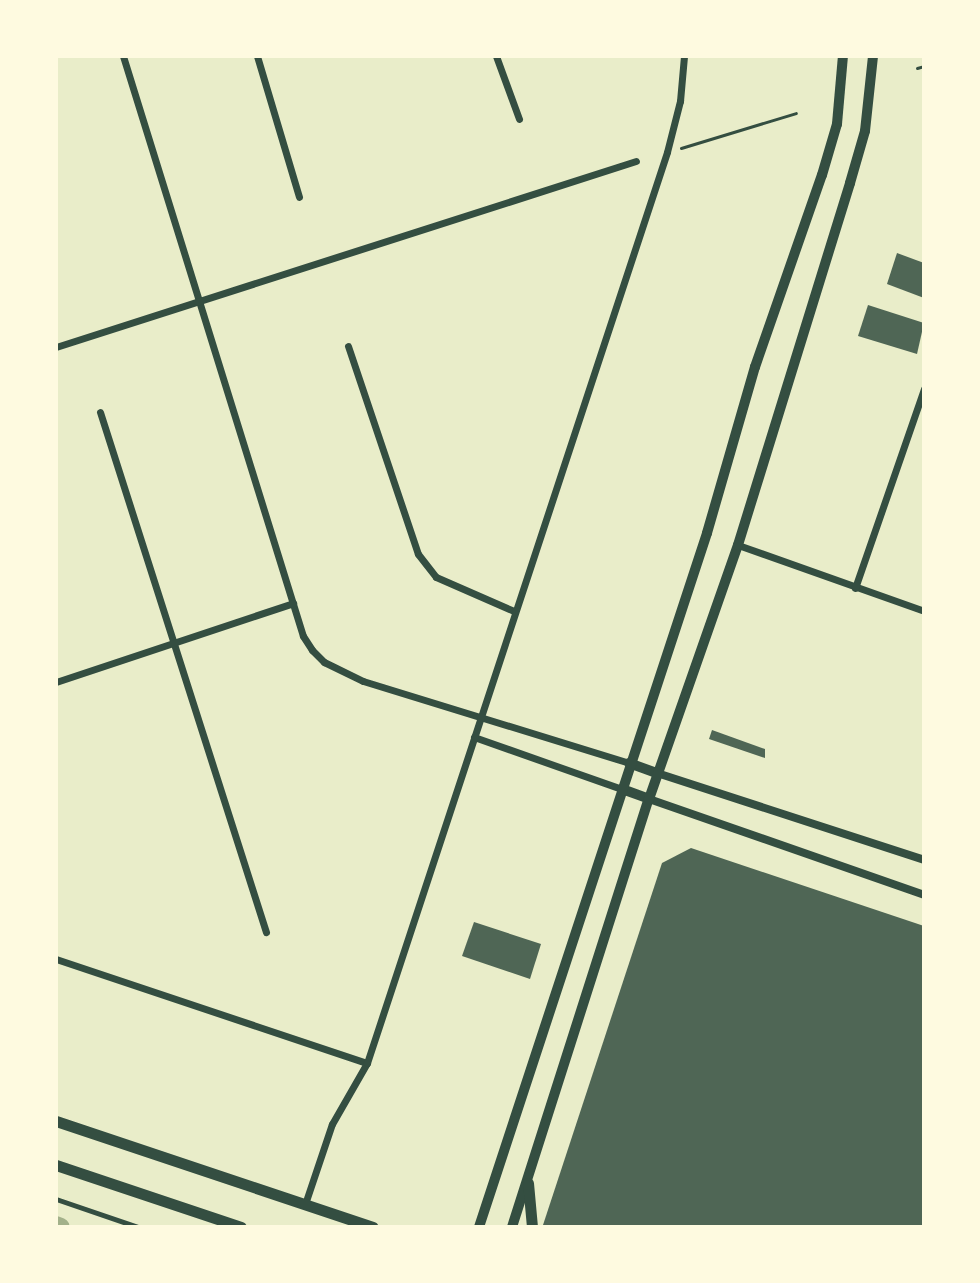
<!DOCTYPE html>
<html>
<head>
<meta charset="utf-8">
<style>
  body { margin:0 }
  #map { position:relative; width:980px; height:1283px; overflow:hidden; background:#e9edc9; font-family:"IBM Plex Sans",sans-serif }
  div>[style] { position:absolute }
  .canal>* { height:18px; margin:-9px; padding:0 9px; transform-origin:9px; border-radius:9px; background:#a3b18a }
  .building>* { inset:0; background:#4f6655 }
  .path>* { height:3px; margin:-1.5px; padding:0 1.5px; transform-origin:1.5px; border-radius:1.5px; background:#344e41 }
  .pedestrian>* { height:5px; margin:-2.5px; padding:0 2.5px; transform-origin:2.5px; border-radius:2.5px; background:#344e41 }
  .minor>* { height:7px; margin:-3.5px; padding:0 3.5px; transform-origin:3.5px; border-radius:3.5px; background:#344e41 }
  .tertiary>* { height:8px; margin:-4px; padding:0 4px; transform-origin:4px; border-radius:4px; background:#344e41 }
  .secondary>* { height:10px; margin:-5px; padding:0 5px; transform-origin:5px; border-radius:5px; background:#344e41 }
  .primary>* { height:11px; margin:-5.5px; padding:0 5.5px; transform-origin:5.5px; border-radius:5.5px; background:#344e41 }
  span { translate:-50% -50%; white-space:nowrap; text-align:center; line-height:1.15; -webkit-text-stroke:6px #fefae0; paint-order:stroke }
  .frame { position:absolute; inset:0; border:58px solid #fefae0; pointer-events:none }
</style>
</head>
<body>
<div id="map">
  <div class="canal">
    <i style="left:56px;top:1225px;width:5px;rotate:22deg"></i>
  </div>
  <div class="building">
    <i style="clip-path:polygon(897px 253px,924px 263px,924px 298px,887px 284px)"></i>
    <i style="clip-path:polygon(868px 305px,924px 323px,917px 354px,858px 336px)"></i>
    <i style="clip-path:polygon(712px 730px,765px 749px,765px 758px,709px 739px)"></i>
    <i style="clip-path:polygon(691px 848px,924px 926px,924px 1227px,543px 1225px,662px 863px)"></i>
    <i style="clip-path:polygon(474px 922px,541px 944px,530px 979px,462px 956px)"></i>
  </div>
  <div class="path">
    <i style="left:917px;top:68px;width:7px;rotate:-16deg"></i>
    <i style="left:681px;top:148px;width:120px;rotate:-16.9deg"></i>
  </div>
  <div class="pedestrian">
    <i style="left:56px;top:1199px;width:87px;rotate:18.9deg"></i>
  </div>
  <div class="minor">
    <i style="left:123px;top:56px;width:607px;rotate:72.76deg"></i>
    <i style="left:303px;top:636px;width:17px;rotate:57deg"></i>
    <i style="left:312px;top:650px;width:17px;rotate:45deg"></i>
    <i style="left:324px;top:662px;width:43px;rotate:26deg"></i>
    <i style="left:363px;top:681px;width:278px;rotate:17.1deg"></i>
    <i style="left:257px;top:56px;width:147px;rotate:73.4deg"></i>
    <i style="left:496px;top:56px;width:67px;rotate:69.9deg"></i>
    <i style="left:348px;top:346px;width:219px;rotate:71.4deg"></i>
    <i style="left:418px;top:554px;width:29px;rotate:52deg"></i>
    <i style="left:436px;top:577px;width:85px;rotate:23.6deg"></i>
    <i style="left:56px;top:347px;width:609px;rotate:-17.78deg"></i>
    <i style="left:100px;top:412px;width:546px;rotate:72.3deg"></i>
    <i style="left:738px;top:545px;width:197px;rotate:19.5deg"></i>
    <i style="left:855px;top:588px;width:211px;rotate:-70.9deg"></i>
    <i style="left:56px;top:682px;width:250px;rotate:-18.4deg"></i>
    <i style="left:474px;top:737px;width:157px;rotate:19.4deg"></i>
    <i style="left:56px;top:959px;width:328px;rotate:18.5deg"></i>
    <i style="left:305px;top:1204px;width:84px;rotate:-71.4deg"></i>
    <i style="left:332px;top:1124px;width:70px;rotate:-60.2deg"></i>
    <i style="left:367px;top:1063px;width:959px;rotate:-71.77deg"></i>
    <i style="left:667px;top:152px;width:53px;rotate:-75.7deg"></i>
    <i style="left:680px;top:101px;width:45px;rotate:-84.9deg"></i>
  </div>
  <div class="tertiary">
    <i style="left:657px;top:773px;width:281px;rotate:18deg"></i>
    <i style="left:649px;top:799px;width:291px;rotate:19.2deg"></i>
  </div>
  <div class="secondary">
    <i style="left:629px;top:763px;width:30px;rotate:20deg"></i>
    <i style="left:622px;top:789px;width:29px;rotate:20deg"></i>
    <i style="left:479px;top:1227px;width:730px;rotate:-71.81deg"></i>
    <i style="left:707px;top:533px;width:173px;rotate:-73.9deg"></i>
    <i style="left:755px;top:367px;width:203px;rotate:-70.8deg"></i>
    <i style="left:822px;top:175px;width:53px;rotate:-73.6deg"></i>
    <i style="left:837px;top:124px;width:68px;rotate:-85deg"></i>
    <i style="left:512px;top:1227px;width:449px;rotate:-72.3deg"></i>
    <i style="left:649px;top:799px;width:269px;rotate:-70.7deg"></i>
    <i style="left:738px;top:545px;width:379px;rotate:-72.8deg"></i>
    <i style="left:850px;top:183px;width:54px;rotate:-73.9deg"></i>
    <i style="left:865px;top:131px;width:75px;rotate:-83.9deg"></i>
  </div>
  <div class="primary">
    <i style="left:56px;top:1121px;width:334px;rotate:18.5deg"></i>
    <i style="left:56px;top:1165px;width:195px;rotate:18.5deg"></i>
    <i style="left:528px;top:1183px;width:44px;rotate:84.8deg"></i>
  </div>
  <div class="frame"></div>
</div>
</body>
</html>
